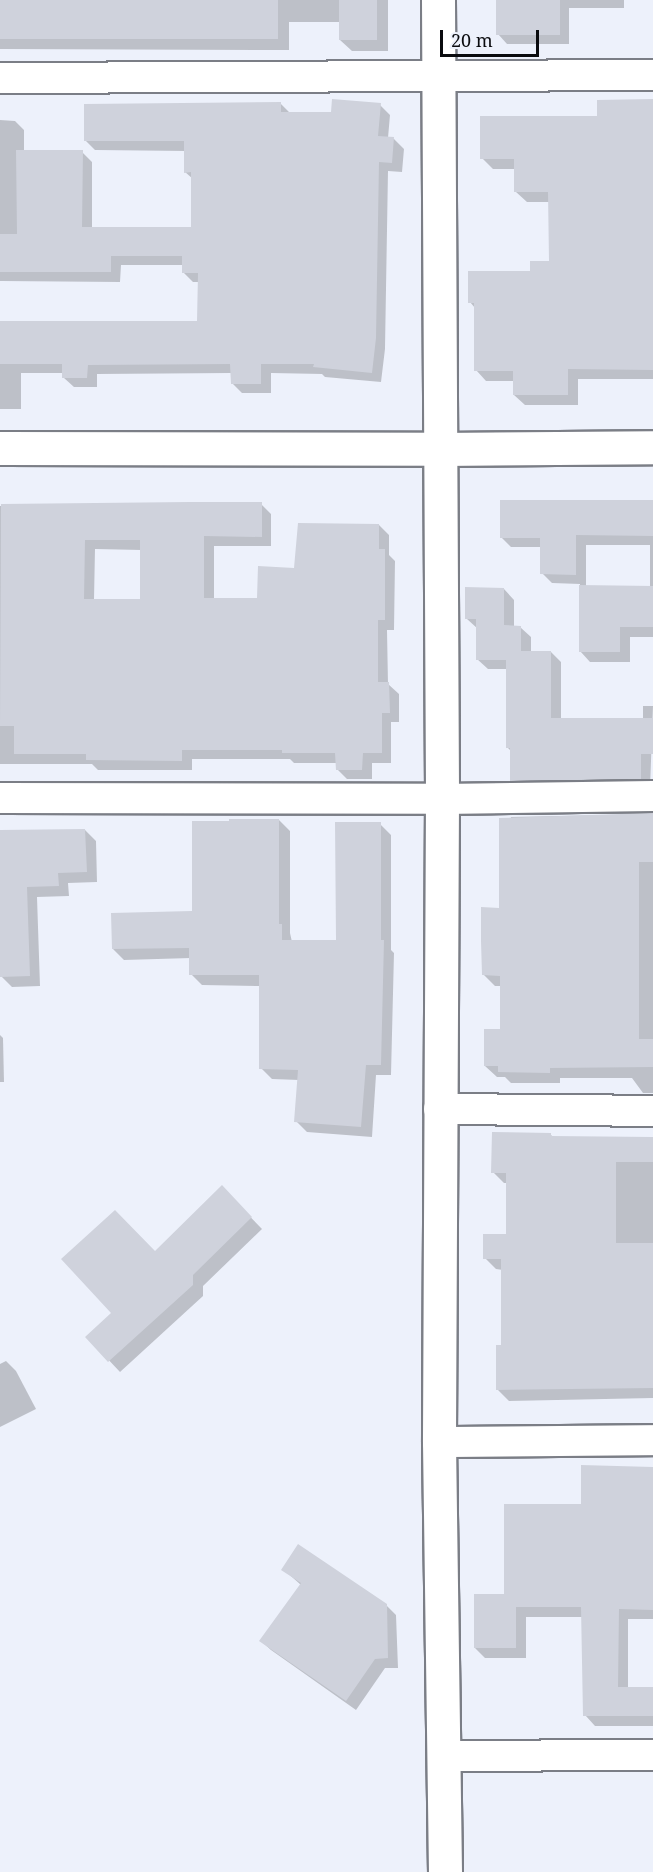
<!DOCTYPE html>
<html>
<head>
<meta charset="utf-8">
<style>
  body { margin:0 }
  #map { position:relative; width:653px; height:1872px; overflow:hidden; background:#edf1fb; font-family:"Noto Serif",serif }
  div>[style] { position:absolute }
  .shadow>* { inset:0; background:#0003 }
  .building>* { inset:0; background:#cfd2dc }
  .roads { filter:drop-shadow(2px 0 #7b7e86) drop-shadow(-2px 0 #7b7e86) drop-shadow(0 2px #7b7e86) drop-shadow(0 -2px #7b7e86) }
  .street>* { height:30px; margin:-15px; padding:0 15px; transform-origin:15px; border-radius:15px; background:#fff }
  .secondary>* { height:33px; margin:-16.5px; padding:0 16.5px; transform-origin:16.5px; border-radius:16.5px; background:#fff }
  span { translate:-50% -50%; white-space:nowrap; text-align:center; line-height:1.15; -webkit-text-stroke:6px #edf1fb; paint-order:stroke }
  .scale { position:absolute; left:440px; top:30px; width:99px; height:27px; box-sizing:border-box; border:3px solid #0a0b0e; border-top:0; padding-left:8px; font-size:18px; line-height:21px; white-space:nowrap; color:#0a0b0e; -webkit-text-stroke:4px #edf1fb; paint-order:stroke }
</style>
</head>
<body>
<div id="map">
  <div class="shadow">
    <i style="clip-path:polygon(0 0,388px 0,388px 51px,352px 51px,340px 40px,340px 22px,289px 22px,289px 50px,0 49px)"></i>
    <i style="clip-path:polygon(497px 0,624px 0,624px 8px,569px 8px,569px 44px,507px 44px,498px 34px)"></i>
    <i style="clip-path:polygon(653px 101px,653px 379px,578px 379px,578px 405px,525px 405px,514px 395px,514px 381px,486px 381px,476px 370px,475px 308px,470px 302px,550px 262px,550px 202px,527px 202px,516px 192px,516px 169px,493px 169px,482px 158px)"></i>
    <i style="clip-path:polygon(280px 103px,290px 113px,332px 113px,380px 105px,390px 115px,388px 138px,394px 139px,404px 149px,402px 172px,388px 171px,385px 349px,381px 382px,325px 377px,322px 374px,271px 373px,271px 393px,242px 393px,232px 383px,232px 373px,97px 374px,97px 387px,74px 387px,64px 378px,64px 373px,21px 373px,21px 409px,0 409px,0 323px,199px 323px,199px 282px,193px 282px,183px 272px,183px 265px,121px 265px,120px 282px,0 281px,0 120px,15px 121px,24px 130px,24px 152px,82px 152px,92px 162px,92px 228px,193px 228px,193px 179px,185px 172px,186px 151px,95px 150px,85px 140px)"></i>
    <i style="clip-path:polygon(evenodd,653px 501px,653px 637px,630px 637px,630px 662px,590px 662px,580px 651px,580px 584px,552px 583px,542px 573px,542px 547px,511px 547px,501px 537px,653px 501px,586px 545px,650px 545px,650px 587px,586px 586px,586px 545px)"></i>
    <i style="clip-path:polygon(evenodd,261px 504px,271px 514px,271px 546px,214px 546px,214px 600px,259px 600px,295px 569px,379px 525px,389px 535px,389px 555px,395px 561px,394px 630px,387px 630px,388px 684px,399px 694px,399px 722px,391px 722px,391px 763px,372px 763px,372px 779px,347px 779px,337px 769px,337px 763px,294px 763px,290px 759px,192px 759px,192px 770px,98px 770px,92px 764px,0 764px,0 506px,261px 504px,95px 549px,141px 550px,141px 600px,94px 600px,95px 549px)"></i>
    <i style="clip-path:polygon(504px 589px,514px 600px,514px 627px,520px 627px,531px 637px,531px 652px,551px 652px,561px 662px,561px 720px,643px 720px,643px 706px,653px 706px,650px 789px,521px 790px,511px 780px,511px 751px,507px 747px,507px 669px,488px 669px,477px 659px,478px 629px,467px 619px)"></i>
    <i style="clip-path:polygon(653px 814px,653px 1093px,643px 1093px,632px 1078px,560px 1078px,560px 1083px,511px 1083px,505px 1077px,497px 1077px,485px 1066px,502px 1030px,501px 986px,495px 986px,484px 975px,500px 909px,511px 817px)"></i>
    <i style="clip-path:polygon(279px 820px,290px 831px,290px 933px,292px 942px,337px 942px,380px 824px,391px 835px,391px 950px,394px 953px,391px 1075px,376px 1075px,372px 1137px,307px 1132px,296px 1121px,299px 1080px,272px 1079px,261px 1068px,261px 986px,202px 985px,191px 974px,191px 958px,124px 960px,113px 949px,193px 913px)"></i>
    <i style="clip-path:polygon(85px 830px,96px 841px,97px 882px,68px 883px,69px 896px,37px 897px,40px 986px,12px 987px,1px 976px,0 832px)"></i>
    <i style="clip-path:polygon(0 1035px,3px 1038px,4px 1082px,0 1082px)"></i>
    <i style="clip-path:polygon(550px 1134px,554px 1138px,653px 1139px,653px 1398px,509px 1401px,498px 1390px,503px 1346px,503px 1270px,496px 1269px,485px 1258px,508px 1235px,508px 1183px,504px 1183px,493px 1172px)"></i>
    <i style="clip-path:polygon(222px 1188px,262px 1229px,203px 1286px,203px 1296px,120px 1372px,87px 1337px,113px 1313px,155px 1253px)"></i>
    <i style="clip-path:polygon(6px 1361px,16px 1371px,36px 1409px,0 1427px,0 1364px)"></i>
    <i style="clip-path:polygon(653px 1468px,653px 1619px,628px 1619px,628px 1688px,653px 1688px,653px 1726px,595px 1726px,585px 1715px,583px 1617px,526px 1617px,526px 1658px,485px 1658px,475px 1648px,506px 1596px,583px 1505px)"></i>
    <i style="clip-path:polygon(283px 1569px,386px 1605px,396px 1615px,398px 1668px,385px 1668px,356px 1710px,271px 1650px,261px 1641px,301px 1585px)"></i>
  </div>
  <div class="building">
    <i style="clip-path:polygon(0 0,278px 0,278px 39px,0 39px)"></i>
    <i style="clip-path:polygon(339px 0,377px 0,377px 40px,339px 40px)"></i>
    <i style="clip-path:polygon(496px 0,560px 0,560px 35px,496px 35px)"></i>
    <i style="clip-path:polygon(332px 99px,381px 103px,378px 136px,394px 137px,392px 163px,379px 162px,376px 338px,372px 373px,313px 367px,314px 364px,261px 364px,261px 384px,231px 384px,230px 364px,88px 365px,87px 378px,62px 378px,62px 364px,0 364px,0 321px,197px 321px,198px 273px,182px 273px,182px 256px,111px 256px,111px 272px,0 272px,0 234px,17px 234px,16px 150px,83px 150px,82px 227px,191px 227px,191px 172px,184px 173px,184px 141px,84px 141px,84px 104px,281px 102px,281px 112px,331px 112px)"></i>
    <i style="clip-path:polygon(653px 99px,653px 370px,568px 369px,568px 395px,513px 395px,513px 371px,474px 371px,474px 303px,468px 303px,468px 271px,530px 271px,530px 261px,549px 261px,548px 192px,514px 192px,514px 159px,480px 159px,480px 116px,597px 116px,597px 100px)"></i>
    <i style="clip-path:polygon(500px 500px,653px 500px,653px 536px,576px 535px,576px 575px,540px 574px,540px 538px,500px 538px)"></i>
    <i style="clip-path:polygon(evenodd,189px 502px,262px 502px,262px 537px,204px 536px,204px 598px,257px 598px,258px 566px,294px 568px,298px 523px,379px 524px,379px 549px,385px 549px,385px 620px,378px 620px,378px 682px,389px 682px,390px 713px,382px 713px,382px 753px,363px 753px,362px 770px,336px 770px,335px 753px,282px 753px,282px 750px,182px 750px,182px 761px,86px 760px,86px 754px,14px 754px,14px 726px,0 726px,1px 504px,189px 502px,85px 540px,140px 540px,140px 599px,84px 599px,85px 540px)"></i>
    <i style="clip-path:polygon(579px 585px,653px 586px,653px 627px,620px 627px,620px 652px,579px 652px)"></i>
    <i style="clip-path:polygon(465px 587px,504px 588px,504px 625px,521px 626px,521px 651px,551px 651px,551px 718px,653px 718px,653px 754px,641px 754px,641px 779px,510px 781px,510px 748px,506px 748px,506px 660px,476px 660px,476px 619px,465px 619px)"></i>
    <i style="clip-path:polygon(653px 813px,653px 862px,639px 862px,639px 1039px,653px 1039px,653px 1067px,550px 1068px,550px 1073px,498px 1072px,498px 1066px,484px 1066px,484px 1029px,500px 1029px,500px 976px,482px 975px,481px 941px,481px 907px,499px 908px,499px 818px)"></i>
    <i style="clip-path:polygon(229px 819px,279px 819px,279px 924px,282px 924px,282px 940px,336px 940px,335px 822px,381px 822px,381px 940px,384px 940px,381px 1065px,366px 1065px,361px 1127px,294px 1122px,298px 1070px,259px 1069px,259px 975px,189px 975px,189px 948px,112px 949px,111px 913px,192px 911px,192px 821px,229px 821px)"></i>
    <i style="clip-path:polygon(85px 829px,87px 872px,58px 873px,59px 886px,27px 887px,30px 976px,0 977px,0 830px)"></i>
    <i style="clip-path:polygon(492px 1132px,551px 1133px,551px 1136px,653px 1137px,653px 1162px,616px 1162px,616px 1243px,653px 1243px,653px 1388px,496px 1390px,496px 1345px,501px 1345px,501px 1259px,483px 1259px,483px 1234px,506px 1234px,506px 1173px,491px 1173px)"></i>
    <i style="clip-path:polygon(222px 1185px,252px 1217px,193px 1275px,193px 1285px,108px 1362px,85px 1337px,111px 1313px,61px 1259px,115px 1210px,155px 1251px)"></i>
    <i style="clip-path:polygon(581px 1465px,653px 1467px,653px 1610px,619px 1609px,618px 1687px,653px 1687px,653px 1716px,583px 1716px,581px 1607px,516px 1607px,516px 1648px,474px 1648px,474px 1594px,504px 1594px,504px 1504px,581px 1504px)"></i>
    <i style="clip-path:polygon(298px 1544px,387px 1604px,388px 1658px,375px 1659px,346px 1701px,259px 1641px,301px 1583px,281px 1570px)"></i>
  </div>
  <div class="roads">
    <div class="street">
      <i style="left:0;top:78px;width:653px;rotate:-0.26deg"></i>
      <i style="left:0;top:798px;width:442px;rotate:0.1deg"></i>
      <i style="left:442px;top:799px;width:211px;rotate:-0.8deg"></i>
      <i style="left:439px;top:1109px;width:214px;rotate:0.5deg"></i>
      <i style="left:439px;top:1442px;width:214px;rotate:-0.5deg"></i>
      <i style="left:446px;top:1756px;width:207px;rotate:-0.3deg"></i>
    </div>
    <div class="secondary">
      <i style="left:438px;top:0;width:799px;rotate:89.71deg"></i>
      <i style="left:442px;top:799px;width:643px;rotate:90.27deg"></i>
      <i style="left:439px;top:1442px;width:430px;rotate:89.2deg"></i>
      <i style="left:0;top:448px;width:440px;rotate:0.1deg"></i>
      <i style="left:440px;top:449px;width:213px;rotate:-0.5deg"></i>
    </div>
  </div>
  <div class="scale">20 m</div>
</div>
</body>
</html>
